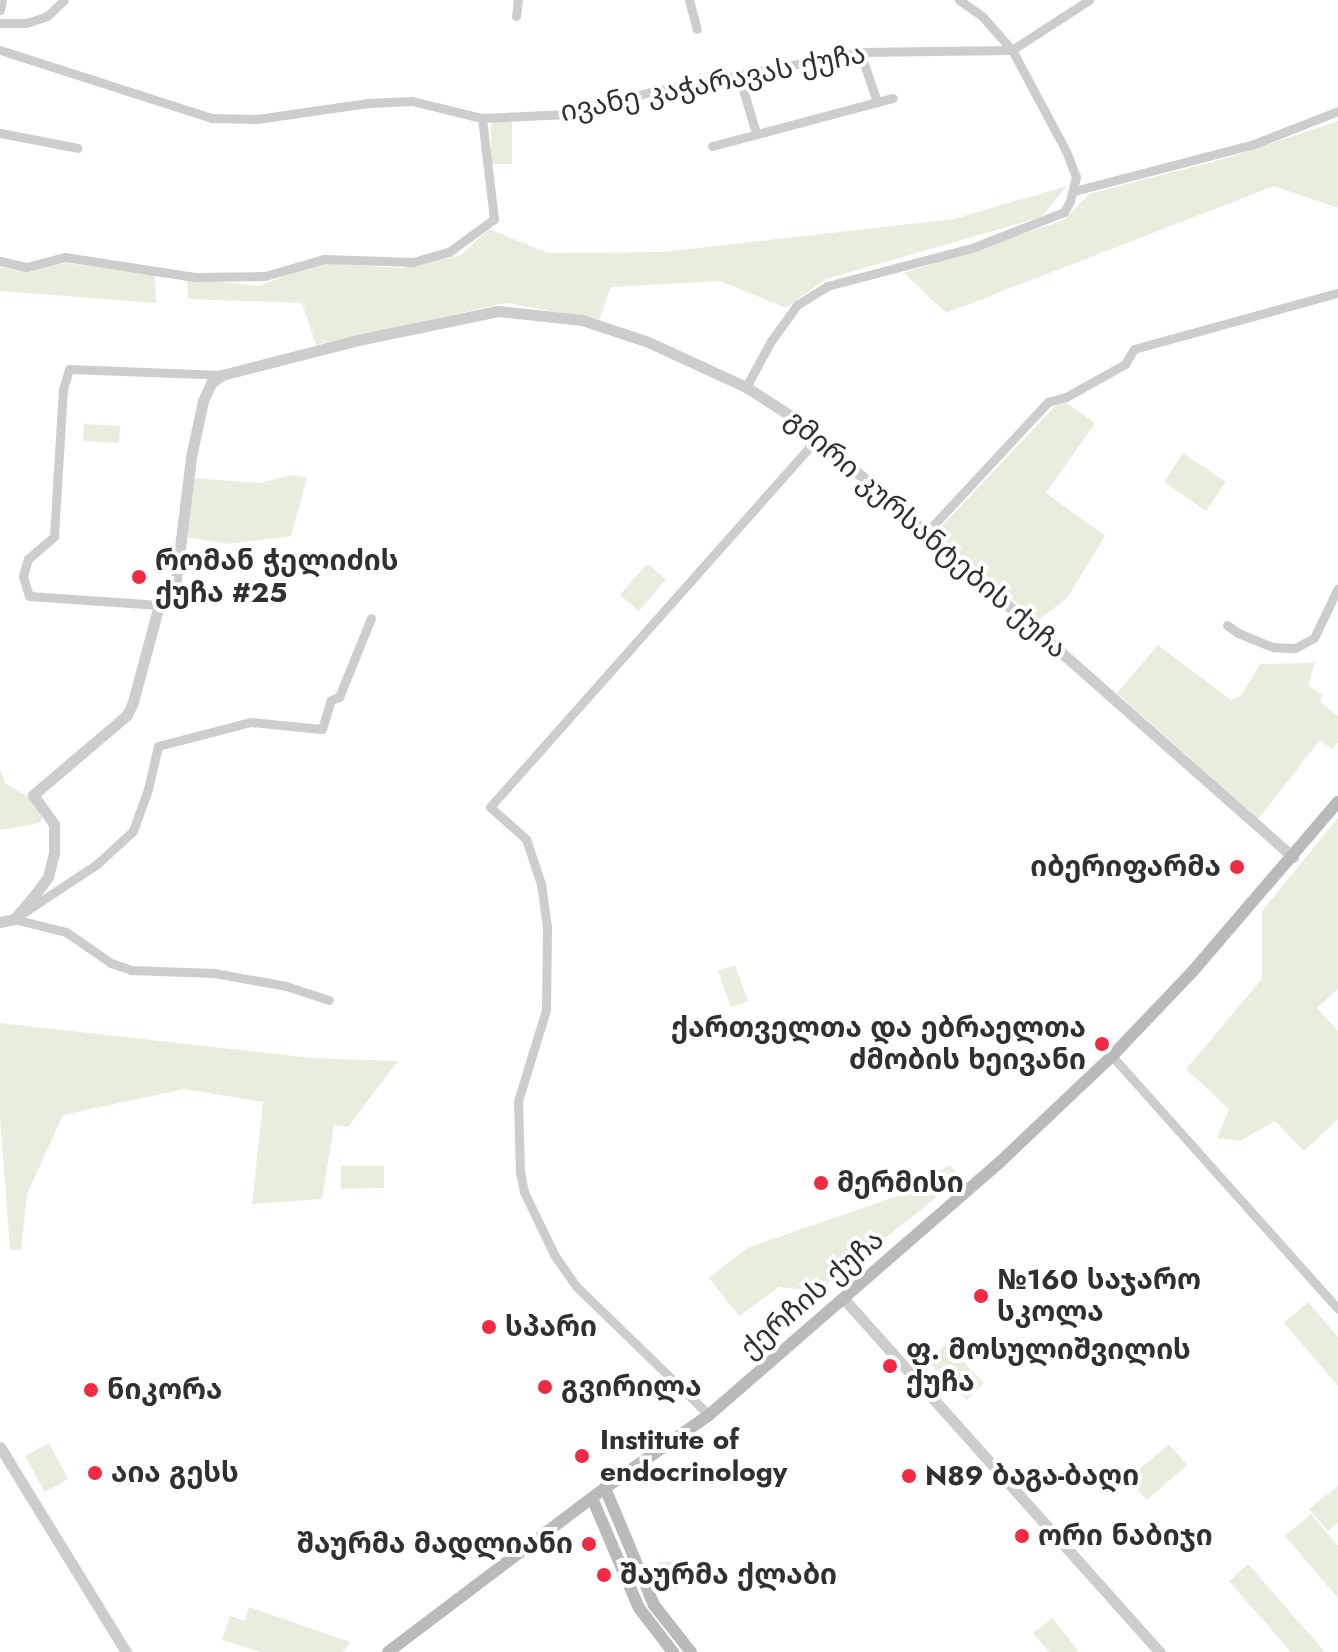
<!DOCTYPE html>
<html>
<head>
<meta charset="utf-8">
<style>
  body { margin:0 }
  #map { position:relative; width:1338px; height:1652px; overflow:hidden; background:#fff; font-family:Jost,"Noto Sans Georgian",sans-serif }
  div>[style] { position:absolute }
  .green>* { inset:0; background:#e7eede }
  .minor>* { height:9px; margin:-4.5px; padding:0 4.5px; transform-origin:4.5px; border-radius:4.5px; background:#cdcdcd }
  .tertiary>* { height:11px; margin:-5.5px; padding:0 5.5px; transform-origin:5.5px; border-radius:5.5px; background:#cdcdcd }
  .secondary>* { height:12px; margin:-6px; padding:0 6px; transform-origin:6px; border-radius:6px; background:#bababa }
  .dots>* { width:22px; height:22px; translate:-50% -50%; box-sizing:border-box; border:4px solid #fff; border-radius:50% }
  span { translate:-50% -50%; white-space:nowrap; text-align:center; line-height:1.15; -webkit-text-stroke:8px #fff; paint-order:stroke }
  .street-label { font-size:28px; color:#303030 }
  .poi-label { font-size:28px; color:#303030; font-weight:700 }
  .left { translate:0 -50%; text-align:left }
  .right { translate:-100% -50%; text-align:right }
</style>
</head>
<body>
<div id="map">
  <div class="green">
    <i style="clip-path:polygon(1338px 121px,1338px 208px,1274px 186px,946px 313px,904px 273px,1064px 220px,1089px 194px,1227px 158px)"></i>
    <i style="clip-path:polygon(491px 122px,512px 122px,512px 164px,491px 164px)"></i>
    <i style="clip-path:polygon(1067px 186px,1041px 217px,826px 279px,786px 308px,720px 281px,611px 287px,599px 320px,506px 303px,316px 345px,302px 303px,188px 299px,187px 278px,259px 286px,318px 263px,403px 268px,461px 255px,489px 229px,548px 253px,662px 252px,954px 219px)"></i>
    <i style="clip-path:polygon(66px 263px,155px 275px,156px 303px,0 291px,0 267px,22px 271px)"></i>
    <i style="clip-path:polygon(1059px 402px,1065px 402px,1095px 423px,1046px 493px,1105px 536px,1067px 598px,1037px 621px,937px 535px,939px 529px)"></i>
    <i style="clip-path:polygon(84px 424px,120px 426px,119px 443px,83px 441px)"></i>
    <i style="clip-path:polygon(1183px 453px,1226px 482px,1206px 511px,1164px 482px)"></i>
    <i style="clip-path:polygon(293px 475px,307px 478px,291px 536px,228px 544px,187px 537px,192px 478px,259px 483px)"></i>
    <i style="clip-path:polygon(647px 564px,666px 579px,639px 611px,620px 595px)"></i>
    <i style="clip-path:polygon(1158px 645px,1231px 700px,1241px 696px,1260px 664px,1315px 663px,1308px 685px,1322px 695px,1320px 702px,1338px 716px,1338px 742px,1332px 749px,1320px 740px,1258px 819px,1117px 693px)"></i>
    <i style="clip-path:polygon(0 770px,6px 784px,33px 799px,43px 815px,40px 823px,0 830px)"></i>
    <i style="clip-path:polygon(1338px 818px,1338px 989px,1317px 1008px,1338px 1031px,1338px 1119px,1304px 1151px,1275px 1121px,1240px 1141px,1217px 1138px,1229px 1109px,1186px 1069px,1262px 979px,1262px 911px)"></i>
    <i style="clip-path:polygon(735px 965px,748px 1001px,731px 1007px,718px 971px)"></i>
    <i style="clip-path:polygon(0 1023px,312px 1058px,398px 1061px,348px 1127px,334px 1125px,322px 1199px,252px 1204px,263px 1102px,184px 1089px,63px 1115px,27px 1194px,21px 1250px,10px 1250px,0 1116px)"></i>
    <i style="clip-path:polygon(949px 1165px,962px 1177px,818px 1291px,779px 1287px,739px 1316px,709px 1278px,747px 1248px,907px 1193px)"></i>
    <i style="clip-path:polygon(341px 1166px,384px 1166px,384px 1188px,341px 1189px)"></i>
    <i style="clip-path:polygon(1308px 1302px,1338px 1337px,1338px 1386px,1284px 1323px)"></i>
    <i style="clip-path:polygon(946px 1344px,984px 1383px,967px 1400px,928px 1362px)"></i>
    <i style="clip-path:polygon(49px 1443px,68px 1479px,45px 1492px,25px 1456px)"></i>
    <i style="clip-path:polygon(1169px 1444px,1187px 1465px,1147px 1500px,1128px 1479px)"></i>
    <i style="clip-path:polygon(1338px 1486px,1338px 1523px,1328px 1531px,1309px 1509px)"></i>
    <i style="clip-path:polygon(1311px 1514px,1338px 1546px,1338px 1598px,1285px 1536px)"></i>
    <i style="clip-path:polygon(677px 1560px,691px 1580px,676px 1590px,657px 1563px)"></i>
    <i style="clip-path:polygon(1248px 1564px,1325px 1652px,1291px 1652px,1229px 1581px)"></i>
    <i style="clip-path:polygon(249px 1607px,350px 1642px,343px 1652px,261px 1652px,222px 1640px,230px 1616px,245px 1621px)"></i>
    <i style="clip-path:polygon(1052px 1618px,1078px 1650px,1076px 1652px,1049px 1652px,1033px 1633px)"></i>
  </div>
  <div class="minor">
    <i style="left:689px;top:0;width:30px;rotate:75deg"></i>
    <i style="left:0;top:10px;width:10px;rotate:-79deg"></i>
    <i style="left:516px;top:16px;width:16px;rotate:-83deg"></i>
    <i style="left:0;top:23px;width:26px"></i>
    <i style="left:26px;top:23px;width:22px;rotate:-18deg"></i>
    <i style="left:47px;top:16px;width:23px;rotate:-43deg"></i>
    <i style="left:0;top:50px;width:223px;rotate:17.8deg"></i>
    <i style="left:212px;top:118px;width:45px;rotate:1.3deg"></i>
    <i style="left:257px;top:119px;width:112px;rotate:-8.2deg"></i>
    <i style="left:368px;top:103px;width:44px;rotate:-2.6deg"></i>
    <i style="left:412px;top:101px;width:72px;rotate:13.7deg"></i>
    <i style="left:482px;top:118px;width:87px;rotate:-2.6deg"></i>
    <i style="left:569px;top:114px;width:84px;rotate:-15.2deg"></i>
    <i style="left:650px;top:92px;width:214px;rotate:-10.8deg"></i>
    <i style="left:860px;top:52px;width:152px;rotate:-0.8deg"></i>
    <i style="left:1012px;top:50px;width:92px;rotate:-33deg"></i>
    <i style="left:860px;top:52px;width:53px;rotate:71.2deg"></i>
    <i style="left:739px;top:76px;width:59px;rotate:73.4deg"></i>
    <i style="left:0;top:133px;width:79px;rotate:10.9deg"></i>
    <i style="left:712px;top:146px;width:187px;rotate:-14.9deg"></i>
    <i style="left:1074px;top:191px;width:186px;rotate:-14.6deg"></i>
    <i style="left:1254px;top:144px;width:90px;rotate:-21.4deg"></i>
    <i style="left:0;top:261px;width:27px;rotate:13deg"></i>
    <i style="left:26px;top:267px;width:40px;rotate:-14.4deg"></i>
    <i style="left:65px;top:257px;width:131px;rotate:8.8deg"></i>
    <i style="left:194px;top:277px;width:71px;rotate:-0.8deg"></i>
    <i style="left:265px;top:276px;width:61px;rotate:-16.1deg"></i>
    <i style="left:324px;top:259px;width:89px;rotate:1.9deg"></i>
    <i style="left:413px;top:262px;width:37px;rotate:-16deg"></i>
    <i style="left:449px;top:252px;width:56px;rotate:-36.3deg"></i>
    <i style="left:494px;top:219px;width:102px;rotate:-96.8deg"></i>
    <i style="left:746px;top:387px;width:52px;rotate:-61.5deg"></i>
    <i style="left:771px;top:341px;width:44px;rotate:-54.2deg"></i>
    <i style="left:797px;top:305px;width:36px;rotate:-32deg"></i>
    <i style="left:827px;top:286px;width:150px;rotate:-14.7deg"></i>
    <i style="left:972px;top:248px;width:99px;rotate:-21.4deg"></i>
    <i style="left:1064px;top:212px;width:13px;rotate:-61deg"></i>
    <i style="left:1070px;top:201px;width:25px;rotate:-76deg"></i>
    <i style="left:1076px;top:177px;width:28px;rotate:-111deg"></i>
    <i style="left:1066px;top:151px;width:115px;rotate:-118.1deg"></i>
    <i style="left:1012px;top:50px;width:45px;rotate:-131.4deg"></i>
    <i style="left:982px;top:16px;width:28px;rotate:-145deg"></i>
    <i style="left:927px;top:532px;width:178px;rotate:-47.1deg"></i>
    <i style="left:1048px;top:402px;width:19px;rotate:-16deg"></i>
    <i style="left:1066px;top:397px;width:68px;rotate:-29.2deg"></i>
    <i style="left:1125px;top:364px;width:17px;rotate:-59deg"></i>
    <i style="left:1134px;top:349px;width:212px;rotate:-15.4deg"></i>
    <i style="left:159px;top:605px;width:130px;rotate:-176deg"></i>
    <i style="left:29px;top:596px;width:21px;rotate:-107deg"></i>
    <i style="left:23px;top:576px;width:18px;rotate:-74deg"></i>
    <i style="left:28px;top:559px;width:35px;rotate:-41deg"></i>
    <i style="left:54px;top:536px;width:147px;rotate:-86.5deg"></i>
    <i style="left:63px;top:389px;width:21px;rotate:-73deg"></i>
    <i style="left:69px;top:369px;width:153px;rotate:2.2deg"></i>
    <i style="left:1227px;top:625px;width:14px;rotate:36deg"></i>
    <i style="left:1238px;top:633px;width:38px;rotate:22deg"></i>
    <i style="left:1273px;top:647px;width:22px;rotate:3deg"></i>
    <i style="left:1295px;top:648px;width:21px;rotate:-28deg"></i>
    <i style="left:1314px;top:638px;width:55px;rotate:-64.4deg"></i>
    <i style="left:23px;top:913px;width:89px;rotate:-33.5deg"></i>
    <i style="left:97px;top:864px;width:49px;rotate:-42.5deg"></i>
    <i style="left:133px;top:831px;width:45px;rotate:-70.3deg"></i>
    <i style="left:148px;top:789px;width:44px;rotate:-76.9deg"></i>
    <i style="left:158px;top:746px;width:95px;rotate:-14.6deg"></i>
    <i style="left:250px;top:722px;width:72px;rotate:5.6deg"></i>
    <i style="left:322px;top:729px;width:30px;rotate:-73deg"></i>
    <i style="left:331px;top:700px;width:9px;rotate:-21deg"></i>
    <i style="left:339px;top:697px;width:85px;rotate:-67.9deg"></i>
    <i style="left:14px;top:919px;width:54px;rotate:14deg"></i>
    <i style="left:66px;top:932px;width:55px;rotate:34.6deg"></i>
    <i style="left:111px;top:963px;width:21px;rotate:19deg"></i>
    <i style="left:131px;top:970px;width:83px;rotate:2.1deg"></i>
    <i style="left:214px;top:973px;width:73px;rotate:10.2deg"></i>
    <i style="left:286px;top:986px;width:45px;rotate:18deg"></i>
    <i style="left:1112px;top:1056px;width:339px;rotate:48.2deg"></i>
    <i style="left:709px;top:1415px;width:185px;rotate:-135.9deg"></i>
    <i style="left:576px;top:1286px;width:39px;rotate:-125deg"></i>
    <i style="left:554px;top:1254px;width:69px;rotate:-115.8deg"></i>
    <i style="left:524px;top:1192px;width:20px;rotate:-101deg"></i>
    <i style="left:520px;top:1172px;width:71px;rotate:-91.6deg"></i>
    <i style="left:518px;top:1101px;width:95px;rotate:-72.9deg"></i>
    <i style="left:546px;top:1010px;width:83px;rotate:-89.3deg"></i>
    <i style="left:547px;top:927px;width:43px;rotate:-97.9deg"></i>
    <i style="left:541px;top:884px;width:47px;rotate:-108.4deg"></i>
    <i style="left:526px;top:839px;width:48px;rotate:-138.4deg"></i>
    <i style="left:490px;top:807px;width:496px;rotate:-48.4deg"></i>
  </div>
  <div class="tertiary">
    <i style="left:0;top:922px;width:14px;rotate:-12deg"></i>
    <i style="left:14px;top:919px;width:29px;rotate:-49deg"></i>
    <i style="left:33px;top:897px;width:25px;rotate:-53deg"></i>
    <i style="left:48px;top:877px;width:25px;rotate:-76deg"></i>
    <i style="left:54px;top:853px;width:29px;rotate:-90deg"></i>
    <i style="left:54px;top:824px;width:36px;rotate:-126deg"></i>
    <i style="left:33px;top:795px;width:123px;rotate:-40.4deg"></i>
    <i style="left:127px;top:715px;width:14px;rotate:-65deg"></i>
    <i style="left:133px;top:702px;width:100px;rotate:-75deg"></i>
    <i style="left:159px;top:605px;width:30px;rotate:-56deg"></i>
    <i style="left:176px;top:580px;width:124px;rotate:-83deg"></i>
    <i style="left:191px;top:457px;width:57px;rotate:-77.9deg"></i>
    <i style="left:203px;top:401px;width:20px;rotate:-66deg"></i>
    <i style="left:211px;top:383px;width:14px;rotate:-36deg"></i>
    <i style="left:222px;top:375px;width:140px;rotate:-14.4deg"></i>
    <i style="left:358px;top:340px;width:143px;rotate:-11.7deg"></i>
    <i style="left:498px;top:311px;width:84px;rotate:6.1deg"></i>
    <i style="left:582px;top:320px;width:67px;rotate:18.2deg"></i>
    <i style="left:646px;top:341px;width:110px;rotate:24.7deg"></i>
    <i style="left:746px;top:387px;width:63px;rotate:32.7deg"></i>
    <i style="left:799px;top:421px;width:659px;rotate:41.43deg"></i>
    <i style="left:844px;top:1299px;width:474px;rotate:48.2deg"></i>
    <i style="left:0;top:1447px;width:241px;rotate:58.4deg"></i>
  </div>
  <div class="secondary">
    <i style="left:605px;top:1488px;width:127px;rotate:67.3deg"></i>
    <i style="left:654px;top:1605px;width:60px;rotate:51.8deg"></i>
    <i style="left:592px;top:1498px;width:120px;rotate:66.9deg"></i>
    <i style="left:639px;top:1608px;width:56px;rotate:52.3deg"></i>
    <i style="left:388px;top:1652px;width:272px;rotate:-37.1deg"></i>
    <i style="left:605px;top:1488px;width:127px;rotate:-35.1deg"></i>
    <i style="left:709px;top:1415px;width:387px;rotate:-41deg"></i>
    <i style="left:1001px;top:1161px;width:153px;rotate:-43.4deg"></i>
    <i style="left:1112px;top:1056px;width:117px;rotate:-46.4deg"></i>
    <i style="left:1193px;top:971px;width:223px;rotate:-49.4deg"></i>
  </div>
  <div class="dots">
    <i style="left:139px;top:577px;background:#f02a43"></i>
    <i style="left:1237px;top:867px;background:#f02a43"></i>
    <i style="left:1102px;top:1044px;background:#f02a43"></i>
    <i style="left:821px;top:1183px;background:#f02a43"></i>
    <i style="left:981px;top:1296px;background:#f02a43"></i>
    <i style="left:489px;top:1327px;background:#f02a43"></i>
    <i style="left:890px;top:1366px;background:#f02a43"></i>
    <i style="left:545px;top:1387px;background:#f02a43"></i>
    <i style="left:91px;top:1390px;background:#f02a43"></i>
    <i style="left:582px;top:1456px;background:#f02a43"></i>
    <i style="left:95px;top:1473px;background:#f02a43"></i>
    <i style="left:909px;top:1476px;background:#f02a43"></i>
    <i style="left:1022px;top:1536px;background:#f02a43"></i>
    <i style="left:589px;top:1544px;background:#f02a43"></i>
    <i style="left:604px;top:1575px;background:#f02a43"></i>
  </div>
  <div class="street-label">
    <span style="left:713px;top:83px;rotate:-11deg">ივანე კაჭარავას ქუჩა</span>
    <span style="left:926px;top:534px;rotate:41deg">გმირი კურსანტების ქუჩა</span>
    <span style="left:812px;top:1294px;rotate:-41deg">ქერჩის ქუჩა</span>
  </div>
  <div class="poi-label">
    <span class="left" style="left:155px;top:577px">რომან ჭელიძის<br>ქუჩა #25</span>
    <span class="right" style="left:1221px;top:867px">იბერიფარმა</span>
    <span class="right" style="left:1086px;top:1044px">ქართველთა და ებრაელთა<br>ძმობის ხეივანი</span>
    <span class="left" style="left:837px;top:1183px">მერმისი</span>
    <span class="left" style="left:997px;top:1296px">№160 საჯარო<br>სკოლა</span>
    <span class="left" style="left:505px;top:1327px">სპარი</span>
    <span class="left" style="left:906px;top:1366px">ფ. მოსულიშვილის<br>ქუჩა</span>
    <span class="left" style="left:561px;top:1387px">გვირილა</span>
    <span class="left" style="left:107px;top:1390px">ნიკორა</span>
    <span class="left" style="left:600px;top:1456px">Institute of<br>endocrinology</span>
    <span class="left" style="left:111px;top:1473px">აია გესს</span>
    <span class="left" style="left:925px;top:1476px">N89 ბაგა-ბაღი</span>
    <span class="left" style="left:1038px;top:1536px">ორი ნაბიჯი</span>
    <span class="right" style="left:573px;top:1544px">შაურმა მადლიანი</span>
    <span class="left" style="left:620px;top:1575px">შაურმა ქლაბი</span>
  </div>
</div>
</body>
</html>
